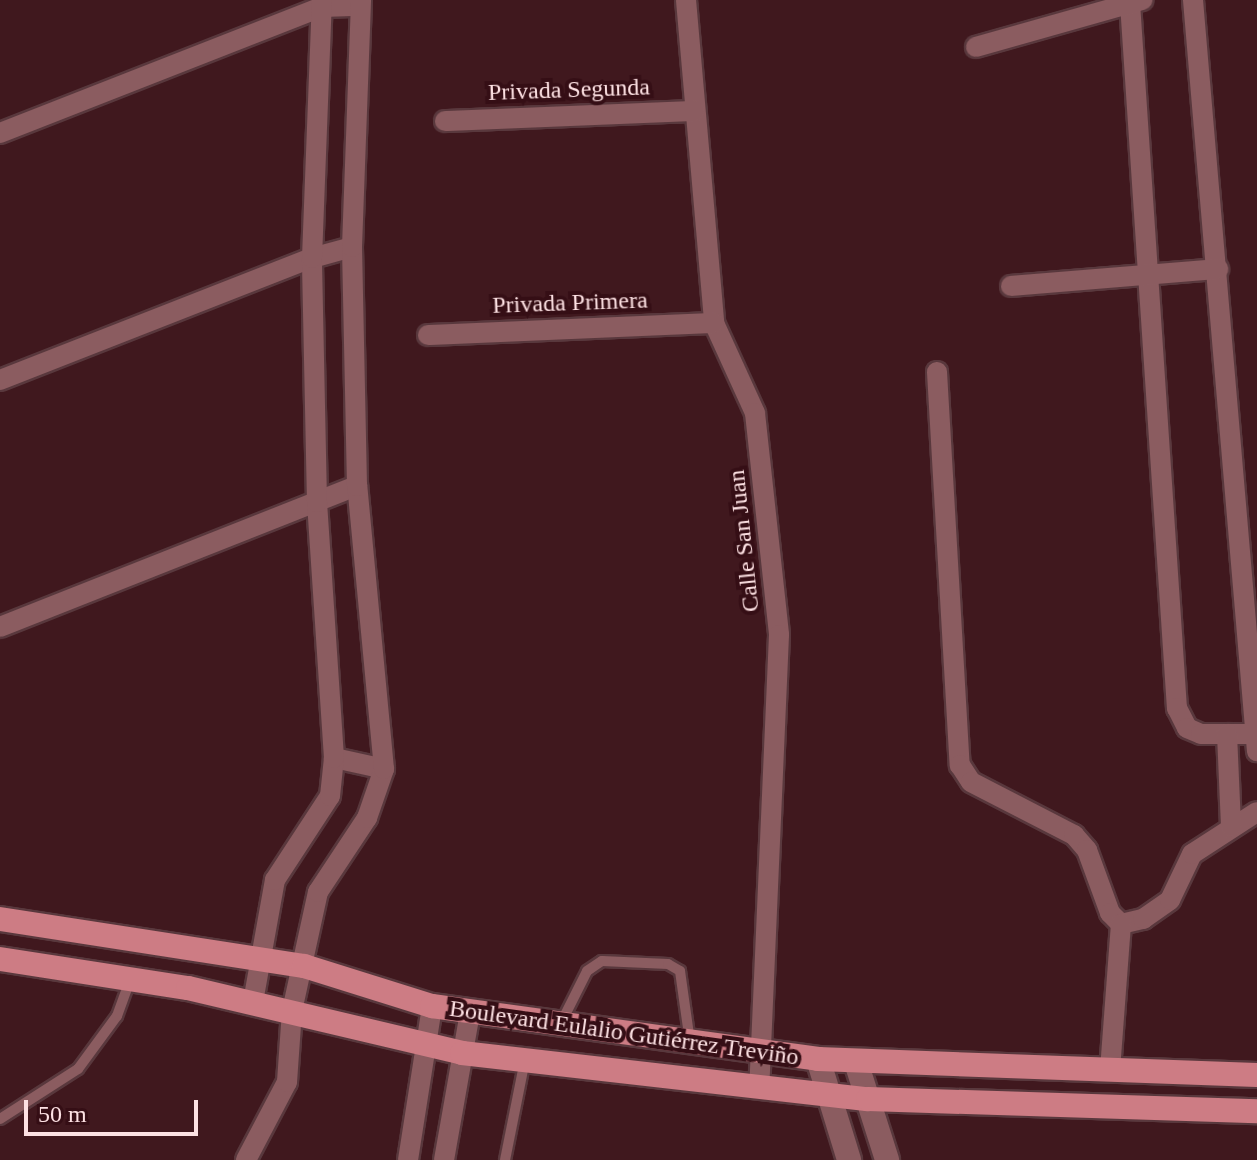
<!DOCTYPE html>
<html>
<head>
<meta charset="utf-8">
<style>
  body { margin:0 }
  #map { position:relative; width:1257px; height:1160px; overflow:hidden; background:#40181e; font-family:Georgia,serif }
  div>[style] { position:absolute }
  .roads { filter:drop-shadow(2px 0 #59383d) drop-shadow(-2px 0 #59383d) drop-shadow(0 2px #59383d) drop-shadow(0 -2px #59383d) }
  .lane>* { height:10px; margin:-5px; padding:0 5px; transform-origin:5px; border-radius:5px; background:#8b5c60 }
  .street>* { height:20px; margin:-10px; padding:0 10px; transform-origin:10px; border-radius:10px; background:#8b5c60 }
  .secondary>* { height:24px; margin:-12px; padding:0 12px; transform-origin:12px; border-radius:12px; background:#8b5c60 }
  .primary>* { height:24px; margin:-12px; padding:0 12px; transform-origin:12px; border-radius:12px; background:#cd7c84 }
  span { translate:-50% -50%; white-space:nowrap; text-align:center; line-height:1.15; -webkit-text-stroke:8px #350e15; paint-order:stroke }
  .street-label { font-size:24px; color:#fde1e3 }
  .scale { position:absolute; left:24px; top:1100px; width:174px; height:36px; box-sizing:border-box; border:4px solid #fde1e3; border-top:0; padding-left:10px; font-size:24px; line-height:28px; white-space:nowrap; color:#fde1e3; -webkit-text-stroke:6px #350e15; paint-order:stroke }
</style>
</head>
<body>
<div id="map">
  <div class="roads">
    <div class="lane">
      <i style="left:561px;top:1023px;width:58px;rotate:-63.4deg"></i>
      <i style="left:587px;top:971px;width:18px;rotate:-34deg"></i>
      <i style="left:602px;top:961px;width:66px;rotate:2.6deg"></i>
      <i style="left:668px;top:964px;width:14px;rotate:30deg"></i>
      <i style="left:680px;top:971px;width:72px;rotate:82deg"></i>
      <i style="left:0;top:1119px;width:93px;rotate:-32.7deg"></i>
      <i style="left:78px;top:1069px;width:66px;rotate:-53.7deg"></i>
      <i style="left:117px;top:1016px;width:38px;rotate:-70deg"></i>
      <i style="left:505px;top:1160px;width:102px;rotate:-78.7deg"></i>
    </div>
    <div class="street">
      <i style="left:686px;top:0;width:324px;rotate:85deg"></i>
      <i style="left:714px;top:323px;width:99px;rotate:65.5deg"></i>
      <i style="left:755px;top:413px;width:223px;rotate:83.8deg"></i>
      <i style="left:779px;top:635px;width:453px;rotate:92.5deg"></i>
      <i style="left:1193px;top:0;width:754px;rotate:85.13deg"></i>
      <i style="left:1130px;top:3px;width:707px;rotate:86.19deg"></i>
      <i style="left:1177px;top:708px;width:22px;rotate:63deg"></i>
      <i style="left:1187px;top:728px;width:15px;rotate:23deg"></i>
      <i style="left:1201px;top:734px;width:55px"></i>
      <i style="left:976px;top:47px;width:173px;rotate:-15.8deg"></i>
      <i style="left:445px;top:121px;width:250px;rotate:-2.3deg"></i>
      <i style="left:0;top:133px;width:346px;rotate:-21.4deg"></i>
      <i style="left:322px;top:7px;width:38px;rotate:-2deg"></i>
      <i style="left:1011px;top:286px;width:208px;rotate:-4.7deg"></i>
      <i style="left:428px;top:335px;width:286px;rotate:-2.4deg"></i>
      <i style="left:937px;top:372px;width:394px;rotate:86.7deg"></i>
      <i style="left:960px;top:765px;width:20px;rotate:57deg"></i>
      <i style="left:971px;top:782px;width:116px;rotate:27.2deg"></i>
      <i style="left:1074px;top:835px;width:20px;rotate:49deg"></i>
      <i style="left:1087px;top:850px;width:67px;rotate:69.9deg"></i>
      <i style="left:1110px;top:913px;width:16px;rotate:45deg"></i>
      <i style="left:1121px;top:924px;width:23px;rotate:-13deg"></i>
      <i style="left:1143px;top:919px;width:33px;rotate:-35deg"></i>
      <i style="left:1170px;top:900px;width:51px;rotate:-64.4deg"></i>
      <i style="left:1192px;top:854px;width:77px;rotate:-32.9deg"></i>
      <i style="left:0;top:380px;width:335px;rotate:-21.4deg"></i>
      <i style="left:312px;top:258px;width:41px;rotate:-15.4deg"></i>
      <i style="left:0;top:627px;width:384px;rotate:-21.6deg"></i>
      <i style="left:1227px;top:734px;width:93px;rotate:87.5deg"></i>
      <i style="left:334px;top:758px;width:51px;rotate:12.4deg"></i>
      <i style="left:253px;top:1002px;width:124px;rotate:-79.8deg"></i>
      <i style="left:275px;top:880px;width:100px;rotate:-56.8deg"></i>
      <i style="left:330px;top:796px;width:38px;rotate:-84deg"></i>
      <i style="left:334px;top:758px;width:257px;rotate:-93.8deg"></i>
      <i style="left:317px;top:502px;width:244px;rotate:-91.2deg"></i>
      <i style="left:312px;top:258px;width:258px;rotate:-87.8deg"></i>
      <i style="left:1110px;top:1070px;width:146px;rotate:-85.7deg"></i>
      <i style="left:246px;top:1160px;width:88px;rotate:-62.3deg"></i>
      <i style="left:287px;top:1082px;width:71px;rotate:-86deg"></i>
      <i style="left:292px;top:1011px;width:122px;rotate:-77.7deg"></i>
      <i style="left:318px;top:892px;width:89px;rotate:-56.5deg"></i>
      <i style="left:367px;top:818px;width:52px;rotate:-70.9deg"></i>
      <i style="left:384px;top:769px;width:284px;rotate:-95.4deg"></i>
      <i style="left:357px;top:486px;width:239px;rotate:-91.2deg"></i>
      <i style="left:352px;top:247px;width:247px;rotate:-87.9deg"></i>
      <i style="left:408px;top:1160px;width:156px;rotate:-81.1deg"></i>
      <i style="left:444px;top:1160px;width:150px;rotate:-80deg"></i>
    </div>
    <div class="secondary">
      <i style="left:818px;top:1059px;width:106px;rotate:72.9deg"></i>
      <i style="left:856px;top:1062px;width:103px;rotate:72.4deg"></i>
    </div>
    <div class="primary">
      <i style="left:0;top:919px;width:308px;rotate:8.8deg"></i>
      <i style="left:304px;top:966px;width:134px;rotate:17.4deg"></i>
      <i style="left:432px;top:1006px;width:390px;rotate:7.8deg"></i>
      <i style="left:818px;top:1059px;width:439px;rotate:2.1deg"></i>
      <i style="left:0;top:959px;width:190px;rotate:8.8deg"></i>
      <i style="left:188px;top:988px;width:282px;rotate:13.3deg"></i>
      <i style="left:462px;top:1053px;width:409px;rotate:6.5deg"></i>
      <i style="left:868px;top:1099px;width:389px;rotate:1.8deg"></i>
    </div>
  </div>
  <div class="street-label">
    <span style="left:569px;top:90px;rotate:-2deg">Privada Segunda</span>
    <span style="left:570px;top:303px;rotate:-2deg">Privada Primera</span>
    <span style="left:744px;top:541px;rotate:-96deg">Calle San Juan</span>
    <span style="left:624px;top:1033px;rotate:8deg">Boulevard Eulalio Gutiérrez Treviño</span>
  </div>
  <div class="scale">50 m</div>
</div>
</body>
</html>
